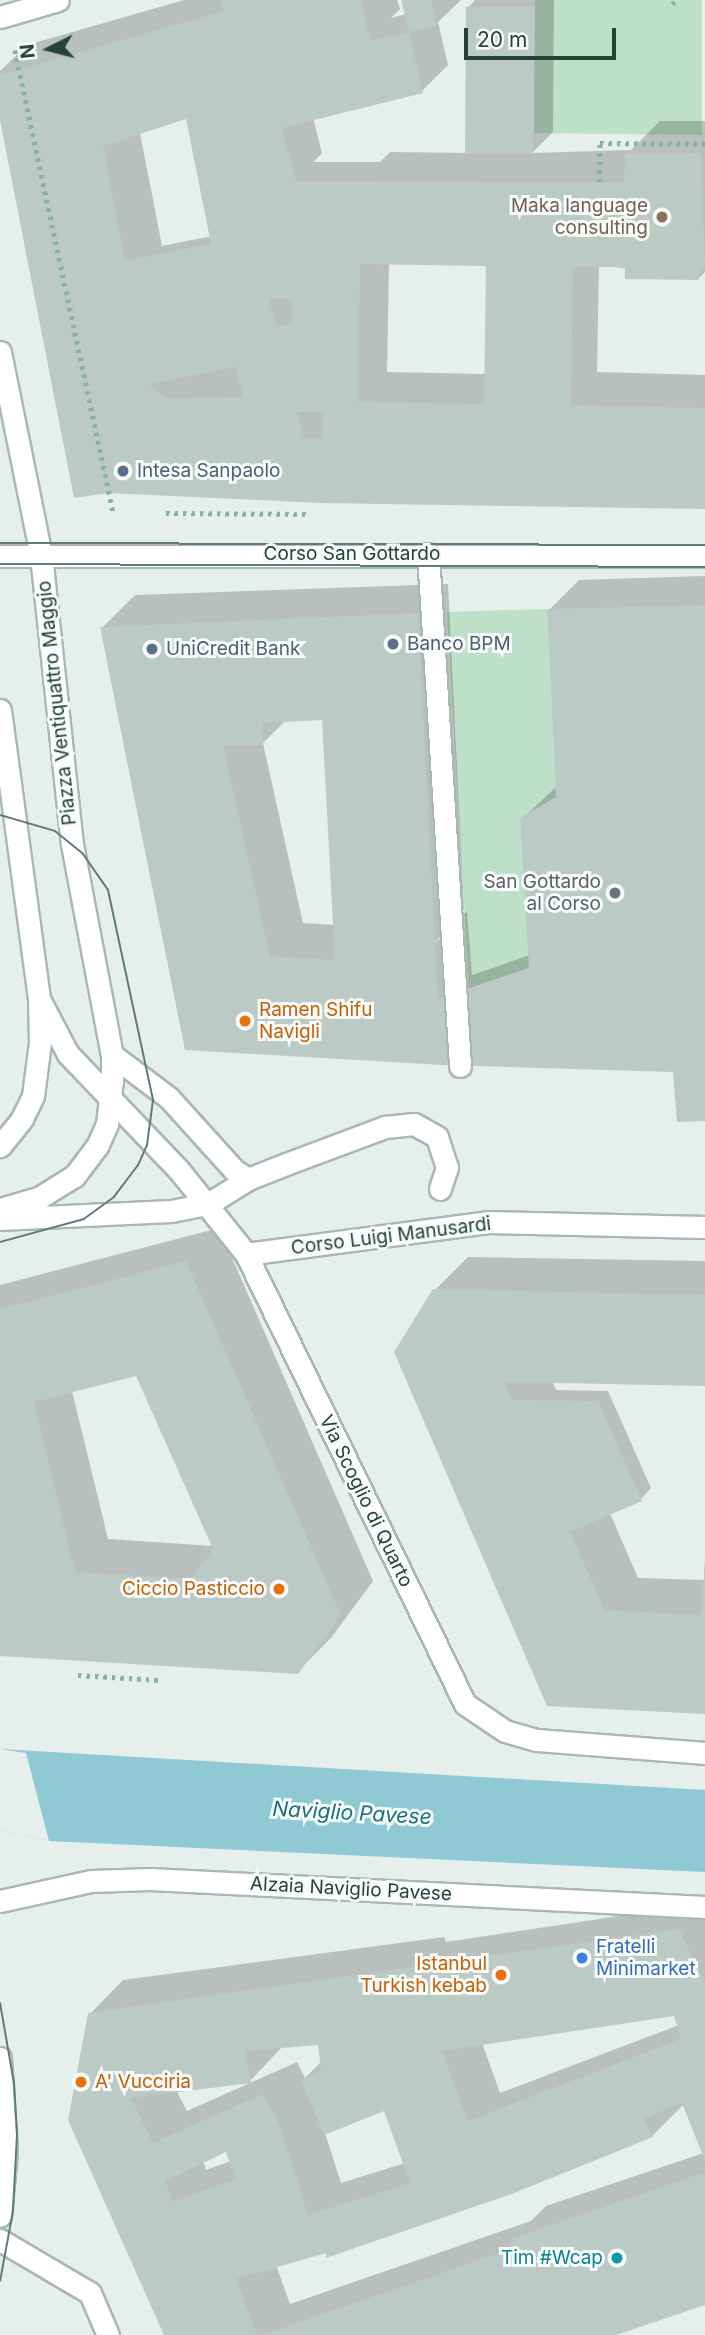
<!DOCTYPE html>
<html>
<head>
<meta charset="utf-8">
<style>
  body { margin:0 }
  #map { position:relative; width:705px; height:2335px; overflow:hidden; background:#e6efeb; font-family:Inter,sans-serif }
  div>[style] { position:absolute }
  .green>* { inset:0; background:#bfe0c8 }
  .water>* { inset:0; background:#8ec9d4 }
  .pier>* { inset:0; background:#e6efeb }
  .shadow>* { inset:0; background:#0003 }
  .building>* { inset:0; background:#bbcac4 }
  .path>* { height:4.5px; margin-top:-2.25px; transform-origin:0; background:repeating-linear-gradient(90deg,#86b3a5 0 3.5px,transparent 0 8.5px) }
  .roads { filter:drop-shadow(2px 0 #a8b8b2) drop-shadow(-2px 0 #a8b8b2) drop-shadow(0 2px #a8b8b2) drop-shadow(0 -2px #a8b8b2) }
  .service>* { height:21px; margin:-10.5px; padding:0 10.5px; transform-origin:10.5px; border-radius:10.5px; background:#fff }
  .pedestrian>* { height:21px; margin:-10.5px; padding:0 10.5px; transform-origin:10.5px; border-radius:10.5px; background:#fff }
  .minor>* { height:21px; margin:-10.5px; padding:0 10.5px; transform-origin:10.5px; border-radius:10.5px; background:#fff }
  .tertiary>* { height:21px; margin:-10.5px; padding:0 10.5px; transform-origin:10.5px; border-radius:10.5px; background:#fff }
  .tram>* { height:2px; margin:-1px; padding:0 1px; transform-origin:1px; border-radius:1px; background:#5f7d75 }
  .dots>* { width:19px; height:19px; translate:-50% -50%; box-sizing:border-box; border:4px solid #f7fbf9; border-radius:50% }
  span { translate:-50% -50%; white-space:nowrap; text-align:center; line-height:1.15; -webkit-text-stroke:6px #f7fbf9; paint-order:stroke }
  .education-label { font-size:19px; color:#785e54 }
  .right { translate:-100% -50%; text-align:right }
  .service-label { font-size:19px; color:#4e5e75 }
  .left { translate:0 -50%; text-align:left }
  .street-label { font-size:19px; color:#24423a }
  .worship-label { font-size:19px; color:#5b616d }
  .food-label { font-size:19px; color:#c56008 }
  .shop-label { font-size:19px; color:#366cbe }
  .culture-label { font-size:19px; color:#0d838f }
  .water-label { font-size:21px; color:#1c6f80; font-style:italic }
  .north { position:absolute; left:14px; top:14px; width:70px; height:70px; -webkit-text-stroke:5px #f7fbf9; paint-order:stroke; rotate:264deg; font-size:19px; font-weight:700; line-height:28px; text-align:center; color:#24423a }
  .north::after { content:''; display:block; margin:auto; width:24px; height:32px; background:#24423a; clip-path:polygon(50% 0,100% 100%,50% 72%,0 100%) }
  .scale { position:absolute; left:464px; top:28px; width:152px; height:32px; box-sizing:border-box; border:4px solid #24423a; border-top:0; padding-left:9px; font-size:21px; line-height:24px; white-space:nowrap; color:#24423a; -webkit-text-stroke:5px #f7fbf9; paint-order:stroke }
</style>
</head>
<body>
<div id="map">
  <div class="green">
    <i style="clip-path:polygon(535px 0,702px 0,702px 135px,534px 133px)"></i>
    <i style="clip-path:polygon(547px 609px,556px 797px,529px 968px,469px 988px,447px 612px)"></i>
  </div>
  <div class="water">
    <i style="clip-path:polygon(0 1749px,705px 1790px,705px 1872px,49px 1841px,0 1830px)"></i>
  </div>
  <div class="pier">
    <i style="clip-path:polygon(0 1749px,26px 1753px,49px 1841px,0 1830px)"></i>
  </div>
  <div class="shadow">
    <i style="clip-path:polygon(evenodd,184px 0,397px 0,400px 9px,391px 18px,406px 14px,403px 0,461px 0,438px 22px,448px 65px,422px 91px,313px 118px,322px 153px,313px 162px,380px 162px,390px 152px,467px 153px,468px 8px,475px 0,554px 0,553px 132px,532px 153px,631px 150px,660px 121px,705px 121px,705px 272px,699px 278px,599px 265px,597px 372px,705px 375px,705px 507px,109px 491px,0 111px,0 71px,27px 45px,184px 0,188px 117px,212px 236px,162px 246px,140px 133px,188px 117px,184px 0,389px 263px,490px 264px,487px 374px,387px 372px,389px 263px)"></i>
    <i style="clip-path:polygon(evenodd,705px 576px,705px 1119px,675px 1070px,187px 1048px,102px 628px,135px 595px,448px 584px,464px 909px,432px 946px,467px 911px,472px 975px,530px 955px,522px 819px,558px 785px,549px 610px,579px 580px,705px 576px,324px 719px,335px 925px,303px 923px,263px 743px,286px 720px,324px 719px)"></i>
    <i style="clip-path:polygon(evenodd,219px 1228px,373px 1581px,331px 1638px,297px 1672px,0 1654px,0 1285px,219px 1228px,137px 1374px,213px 1546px,108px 1539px,72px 1391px,137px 1374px)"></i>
    <i style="clip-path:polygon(468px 1257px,705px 1261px,705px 1384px,552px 1381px,556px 1390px,608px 1391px,651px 1488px,641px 1499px,610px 1513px,638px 1578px,704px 1580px,705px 1555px,705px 1713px,548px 1704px,435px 1290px)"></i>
    <i style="clip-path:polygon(evenodd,705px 1903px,705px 2303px,610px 2335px,166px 2335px,90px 2014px,123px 1980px,444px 1937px,446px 1942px,705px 1903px,676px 2014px,679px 2025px,500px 2093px,482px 2043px,676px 2014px,705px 1903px,319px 2043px,321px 2062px,305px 2078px,297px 2062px,187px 2111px,176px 2090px,250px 2081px,283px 2046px,319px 2043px,705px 1903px,684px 2104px,704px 2153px,546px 2206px,531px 2221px,290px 2304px,276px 2265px,652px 2136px,684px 2104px,705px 1903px,385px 2108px,405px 2163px,341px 2183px,325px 2133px,385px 2108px,705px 1903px,227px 2149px,231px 2161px,206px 2170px,203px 2161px,227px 2149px)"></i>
  </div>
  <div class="building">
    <i style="clip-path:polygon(evenodd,220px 0,361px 0,370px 41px,409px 32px,423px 93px,282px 128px,296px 181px,624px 182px,625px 154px,701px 153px,705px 268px,700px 268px,699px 280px,625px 279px,625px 267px,573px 267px,571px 405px,705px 408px,705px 509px,320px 503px,109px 493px,74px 498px,0 120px,0 75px,224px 11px,220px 0,186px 119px,211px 244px,125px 261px,103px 146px,186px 119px,220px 0,360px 264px,486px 266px,484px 404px,358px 402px,360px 264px,220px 0,269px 299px,292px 299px,291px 325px,276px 325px,269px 299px,220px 0,236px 367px,243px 397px,167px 398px,149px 384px,236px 367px,220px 0,297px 412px,323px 412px,322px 439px,304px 438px,297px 412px)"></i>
    <i style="clip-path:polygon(401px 0,431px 0,437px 26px,409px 32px)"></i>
    <i style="clip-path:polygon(466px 7px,535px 7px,533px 154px,465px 154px)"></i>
    <i style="clip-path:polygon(evenodd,705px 605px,705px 1121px,677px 1122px,673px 1072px,443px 1065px,185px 1050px,100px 627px,418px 613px,438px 999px,529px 968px,520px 818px,556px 797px,547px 609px,705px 605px,322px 720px,335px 960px,270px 956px,223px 745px,263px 745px,263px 723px,322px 720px)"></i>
    <i style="clip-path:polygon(evenodd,186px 1261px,341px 1615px,298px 1674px,0 1656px,0 1309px,186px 1261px,136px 1376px,213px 1549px,192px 1579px,75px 1572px,34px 1402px,136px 1376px)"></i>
    <i style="clip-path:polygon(433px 1289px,705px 1295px,705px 1386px,504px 1382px,512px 1400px,598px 1401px,642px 1501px,570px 1532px,605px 1610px,701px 1615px,705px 1565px,705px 1714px,547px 1706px,394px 1352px)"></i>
    <i style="clip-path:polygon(evenodd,679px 1929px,705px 1982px,705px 2161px,682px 2103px,644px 2119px,653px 2137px,514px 2193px,326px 2258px,326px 2253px,236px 2279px,257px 2335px,164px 2335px,68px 2120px,88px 2013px,679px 1929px,674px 2016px,681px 2039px,468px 2121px,442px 2051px,674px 2016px,679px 1929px,318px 2045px,321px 2070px,301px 2080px,324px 2135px,384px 2111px,410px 2183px,308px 2215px,279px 2123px,263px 2094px,153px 2143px,131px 2098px,251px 2083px,246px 2051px,318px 2045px,679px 1929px,226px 2152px,235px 2179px,173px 2202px,165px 2181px,226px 2152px)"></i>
    <i style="clip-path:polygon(705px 2172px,705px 2305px,616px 2335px,262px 2335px,511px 2249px,511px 2239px)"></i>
  </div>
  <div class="path">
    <i style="left:672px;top:4px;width:6px;rotate:-39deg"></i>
    <i style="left:15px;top:50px;width:473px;rotate:78deg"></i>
    <i style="left:599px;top:182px;width:39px;rotate:-89deg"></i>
    <i style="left:600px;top:143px;width:105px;rotate:0.5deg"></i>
    <i style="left:166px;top:513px;width:140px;rotate:0.4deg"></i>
    <i style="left:78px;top:1675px;width:81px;rotate:3.5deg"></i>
  </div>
  <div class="roads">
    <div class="service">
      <i style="left:428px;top:554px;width:513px;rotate:86.42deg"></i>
      <i style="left:208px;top:1204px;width:47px;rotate:-32deg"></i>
      <i style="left:248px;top:1179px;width:41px;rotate:-21.5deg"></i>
      <i style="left:286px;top:1164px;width:106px;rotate:-20.5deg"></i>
      <i style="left:385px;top:1127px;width:29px;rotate:-6deg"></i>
      <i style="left:414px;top:1124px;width:26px;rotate:29deg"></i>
      <i style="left:437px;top:1137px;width:32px;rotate:72deg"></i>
      <i style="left:447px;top:1167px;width:23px;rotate:108deg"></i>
    </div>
    <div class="pedestrian">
      <i style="left:246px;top:1254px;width:244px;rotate:-7.5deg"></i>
      <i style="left:488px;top:1222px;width:217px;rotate:1.3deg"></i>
      <i style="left:0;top:1901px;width:93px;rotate:-12.4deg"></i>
      <i style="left:91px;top:1881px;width:59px;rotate:-1.9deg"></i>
      <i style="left:150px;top:1879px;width:556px;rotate:2.89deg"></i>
      <i style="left:0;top:2240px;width:104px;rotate:30.5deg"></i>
      <i style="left:90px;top:2293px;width:46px;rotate:66.8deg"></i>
    </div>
    <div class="minor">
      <i style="left:0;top:17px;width:60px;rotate:-16.3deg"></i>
      <i style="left:40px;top:1001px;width:60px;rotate:62.2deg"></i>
      <i style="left:68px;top:1054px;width:159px;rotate:46.3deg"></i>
      <i style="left:178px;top:1169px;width:109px;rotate:51.3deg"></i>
      <i style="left:246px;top:1254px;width:500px;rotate:64.05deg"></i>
      <i style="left:465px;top:1704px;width:48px;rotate:34deg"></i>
      <i style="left:505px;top:1731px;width:33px;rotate:16deg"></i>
      <i style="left:537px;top:1740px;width:169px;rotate:4.4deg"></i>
      <i style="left:112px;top:1055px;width:71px;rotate:37deg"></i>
      <i style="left:169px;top:1098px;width:97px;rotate:47.9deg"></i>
      <i style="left:234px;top:1170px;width:17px;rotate:33deg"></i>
      <i style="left:0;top:1219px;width:171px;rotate:-2.7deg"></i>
      <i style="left:171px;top:1211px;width:38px;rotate:-11deg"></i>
      <i style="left:0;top:2058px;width:93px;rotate:86.3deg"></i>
      <i style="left:6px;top:2151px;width:65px;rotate:95.3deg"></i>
    </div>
    <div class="tertiary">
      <i style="left:0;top:352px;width:207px;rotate:78.6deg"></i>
      <i style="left:41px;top:555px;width:291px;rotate:83.9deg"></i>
      <i style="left:72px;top:844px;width:215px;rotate:79.3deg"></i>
      <i style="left:112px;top:1055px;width:25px;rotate:90deg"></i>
      <i style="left:112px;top:1080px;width:44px;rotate:96.5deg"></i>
      <i style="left:107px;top:1124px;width:24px;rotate:114deg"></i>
      <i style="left:97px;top:1146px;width:38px;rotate:127deg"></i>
      <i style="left:74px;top:1176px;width:39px;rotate:148deg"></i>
      <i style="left:41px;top:1197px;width:43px;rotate:163.7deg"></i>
      <i style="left:0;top:556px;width:705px"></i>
      <i style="left:0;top:710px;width:293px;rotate:82.3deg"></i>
      <i style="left:39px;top:1000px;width:42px;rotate:88.6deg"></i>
      <i style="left:40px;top:1042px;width:54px;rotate:97.4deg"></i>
      <i style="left:33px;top:1096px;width:25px;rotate:116deg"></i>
      <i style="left:22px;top:1119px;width:35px;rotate:129deg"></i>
    </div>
  </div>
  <div class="tram">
    <i style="left:0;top:543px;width:705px;rotate:0.16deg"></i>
    <i style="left:0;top:564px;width:705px;rotate:0.24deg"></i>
    <i style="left:0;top:815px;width:57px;rotate:16.2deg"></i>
    <i style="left:55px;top:831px;width:36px;rotate:39deg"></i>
    <i style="left:83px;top:854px;width:44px;rotate:55.2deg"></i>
    <i style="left:108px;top:890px;width:215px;rotate:77.9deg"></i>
    <i style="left:153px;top:1100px;width:45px;rotate:97.6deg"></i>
    <i style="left:147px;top:1145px;width:22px;rotate:114deg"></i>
    <i style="left:138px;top:1165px;width:40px;rotate:127deg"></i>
    <i style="left:114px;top:1197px;width:37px;rotate:144deg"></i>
    <i style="left:84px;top:1219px;width:87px;rotate:164.7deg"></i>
    <i style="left:0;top:2003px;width:81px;rotate:80.1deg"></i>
    <i style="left:14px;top:2083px;width:51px;rotate:86.6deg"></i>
    <i style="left:17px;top:2134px;width:77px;rotate:93deg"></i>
    <i style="left:13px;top:2211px;width:71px;rotate:100.5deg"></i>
  </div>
  <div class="dots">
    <i style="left:662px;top:217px;background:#8d6e63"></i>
    <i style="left:123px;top:471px;background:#5c6f8a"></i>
    <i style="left:393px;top:644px;background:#5c6f8a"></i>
    <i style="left:152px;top:649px;background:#5c6f8a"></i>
    <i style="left:615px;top:893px;background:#6b7280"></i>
    <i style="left:245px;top:1021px;background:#e8710a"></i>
    <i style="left:279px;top:1589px;background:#e8710a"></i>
    <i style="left:582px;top:1958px;background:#3f7fe0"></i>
    <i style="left:501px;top:1975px;background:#e8710a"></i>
    <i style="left:81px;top:2082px;background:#e8710a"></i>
    <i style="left:617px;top:2258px;background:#0f9aa8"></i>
  </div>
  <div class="education-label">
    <span class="right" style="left:648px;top:217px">Maka language<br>consulting</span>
  </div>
  <div class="service-label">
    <span class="left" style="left:137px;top:471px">Intesa Sanpaolo</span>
    <span class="left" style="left:407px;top:644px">Banco BPM</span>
    <span class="left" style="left:166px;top:649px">UniCredit Bank</span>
  </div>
  <div class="street-label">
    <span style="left:352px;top:554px">Corso San Gottardo</span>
    <span style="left:57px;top:703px;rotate:-96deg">Piazza Ventiquattro Maggio</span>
    <span style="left:391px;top:1236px;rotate:-7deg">Corso Luigi Manusardi</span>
    <span style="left:366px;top:1501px;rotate:64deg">Via Scoglio di Quarto</span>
    <span style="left:351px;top:1889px;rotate:3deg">Alzaia Naviglio Pavese</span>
  </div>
  <div class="worship-label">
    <span class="right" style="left:601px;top:893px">San Gottardo<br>al Corso</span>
  </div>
  <div class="food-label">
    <span class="left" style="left:259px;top:1021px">Ramen Shifu<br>Navigli</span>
    <span class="right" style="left:265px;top:1589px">Ciccio Pasticcio</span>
    <span class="right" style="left:487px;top:1975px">Istanbul<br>Turkish kebab</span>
    <span class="left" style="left:95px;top:2082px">A' Vucciria</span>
  </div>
  <div class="shop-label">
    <span class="left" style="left:596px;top:1958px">Fratelli<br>Minimarket</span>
  </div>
  <div class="culture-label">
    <span class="right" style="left:603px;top:2258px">Tim #Wcap</span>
  </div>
  <div class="water-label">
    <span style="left:352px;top:1813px;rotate:3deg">Naviglio Pavese</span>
  </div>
  <div class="north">N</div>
  <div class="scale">20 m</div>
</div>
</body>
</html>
